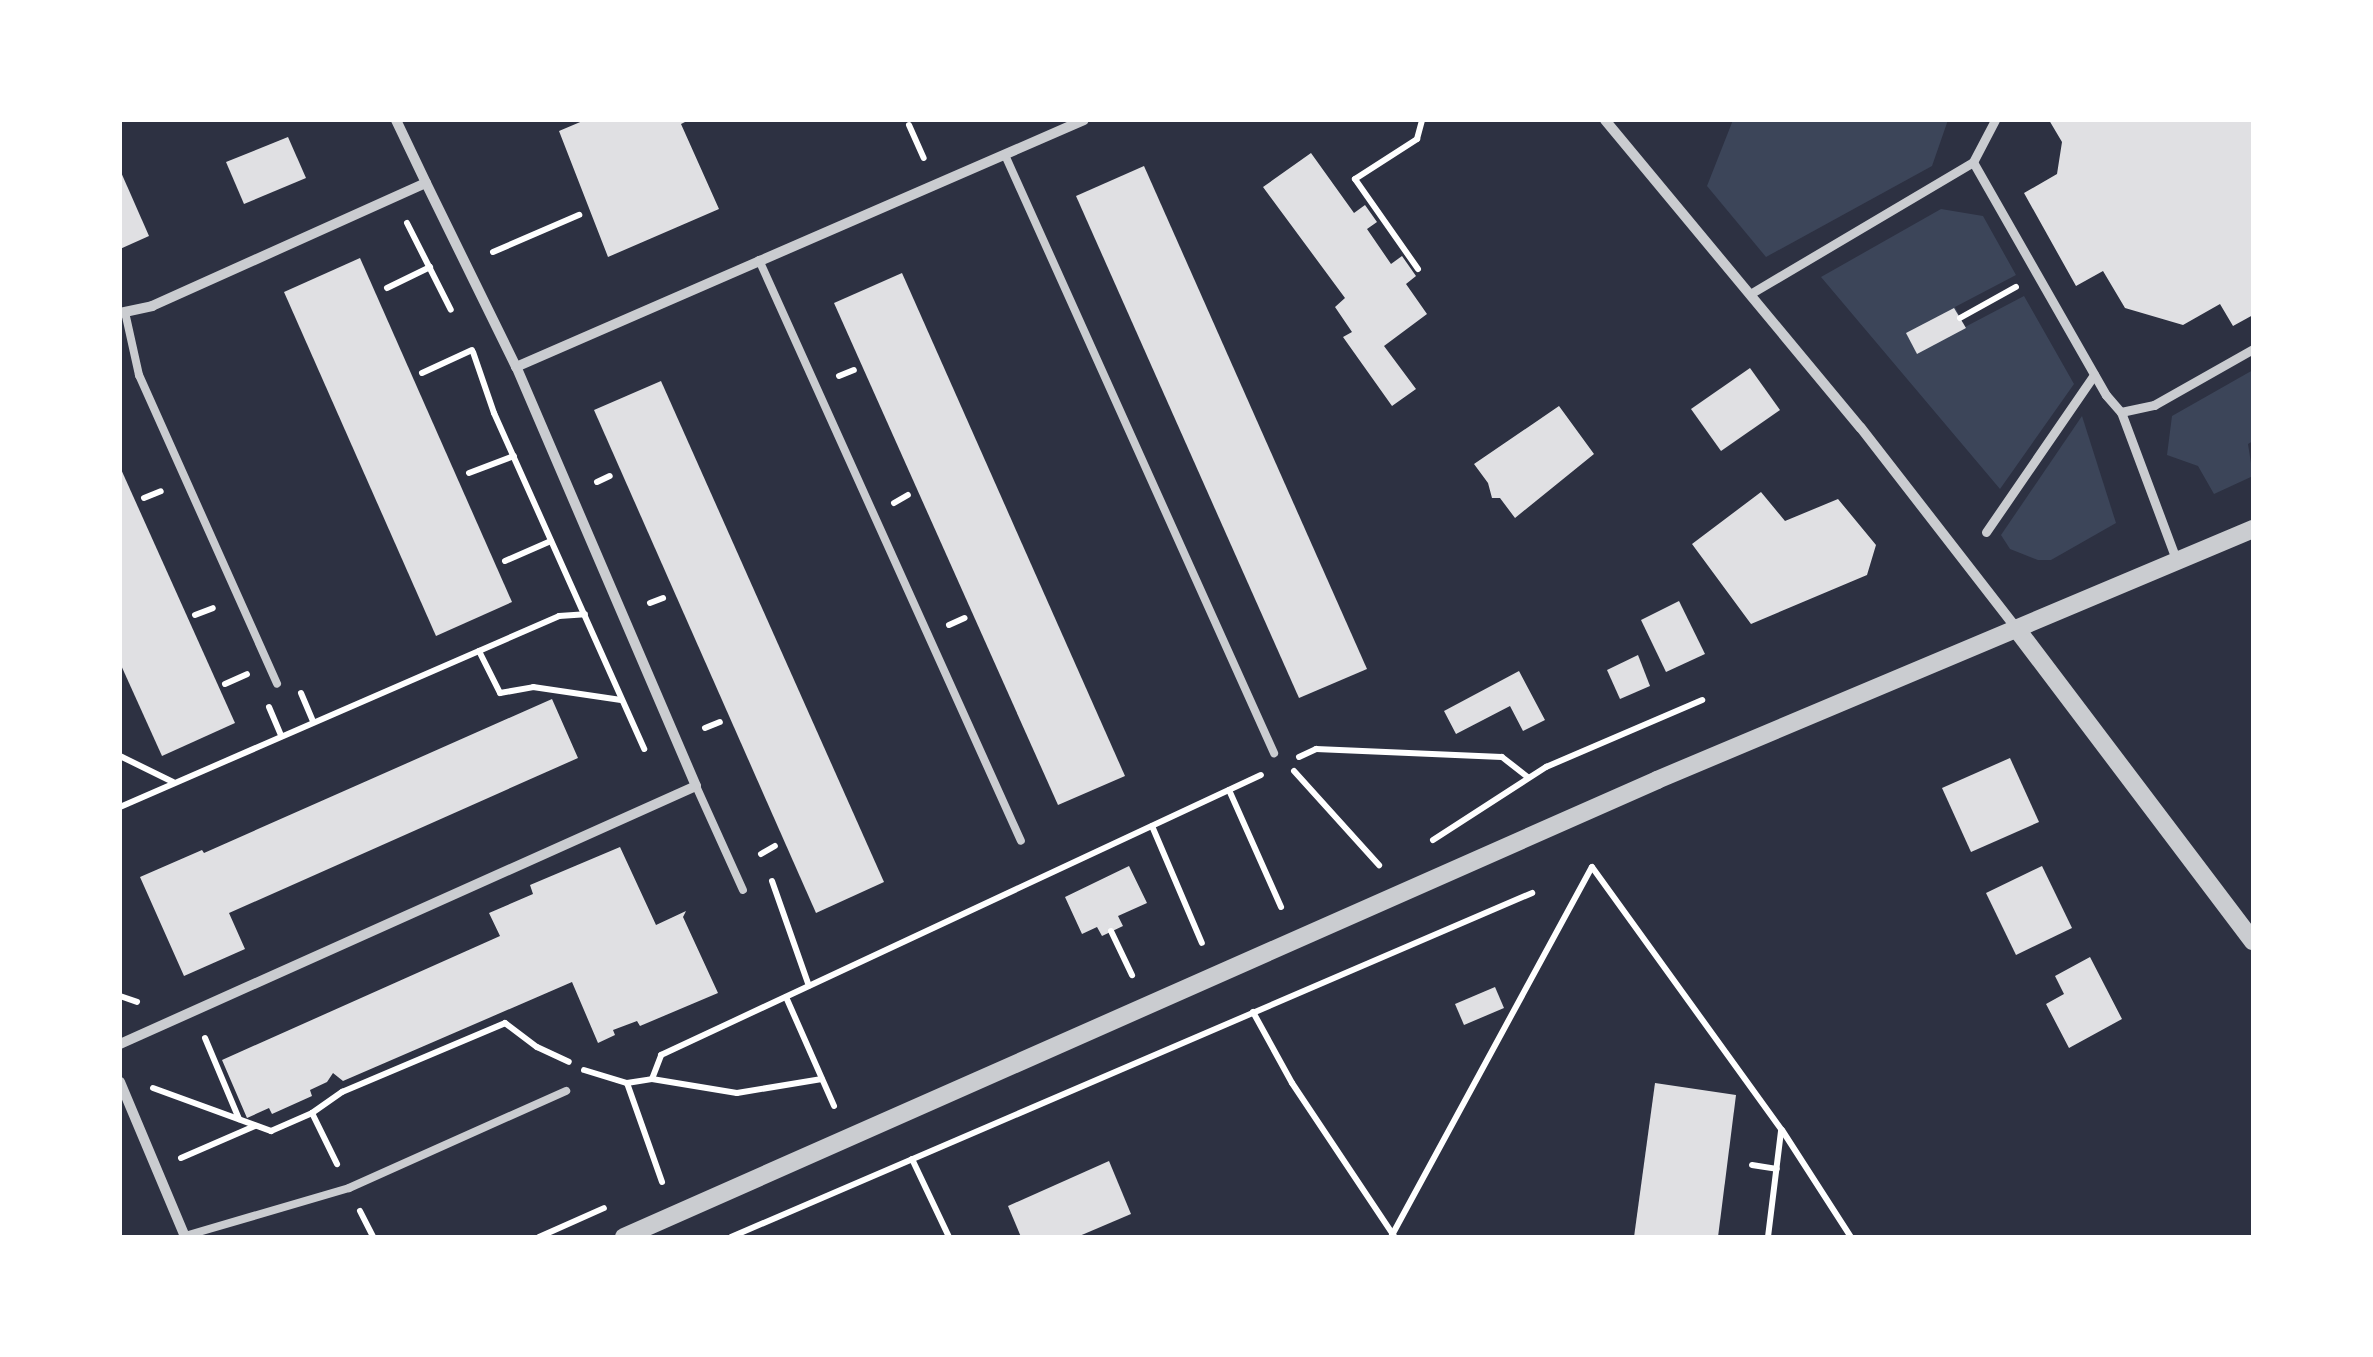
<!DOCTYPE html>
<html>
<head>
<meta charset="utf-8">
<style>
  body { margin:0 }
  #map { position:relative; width:2373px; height:1357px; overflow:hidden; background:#2d3142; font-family:"Noto Serif",serif }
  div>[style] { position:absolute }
  .green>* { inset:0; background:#3c4559 }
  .building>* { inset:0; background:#e0e0e3 }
  .path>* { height:6px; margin:-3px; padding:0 3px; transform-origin:3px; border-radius:3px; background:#fff }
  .service>* { height:8px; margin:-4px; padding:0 4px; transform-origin:4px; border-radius:4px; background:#caccd0 }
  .pedestrian>* { height:9px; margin:-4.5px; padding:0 4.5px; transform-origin:4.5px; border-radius:4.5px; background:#caccd0 }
  .minor>* { height:10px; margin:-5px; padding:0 5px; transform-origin:5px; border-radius:5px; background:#caccd0 }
  .tertiary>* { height:18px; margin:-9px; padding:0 9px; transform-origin:9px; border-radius:9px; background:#caccd0 }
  span { translate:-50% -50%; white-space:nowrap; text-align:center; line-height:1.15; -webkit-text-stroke:10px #fff; paint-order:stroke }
  .frame { position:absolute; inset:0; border:122px solid #fff; pointer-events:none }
</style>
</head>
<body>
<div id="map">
  <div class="green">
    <i style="clip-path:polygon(1733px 120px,1948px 120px,1932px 166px,1766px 257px,1707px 186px)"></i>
    <i style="clip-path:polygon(1941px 209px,1983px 216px,2016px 275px,1955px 307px,1965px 327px,2024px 296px,2074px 384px,2000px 489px,1821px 277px)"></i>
    <i style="clip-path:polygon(2253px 370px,2253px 441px,2248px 444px,2253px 476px,2214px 494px,2198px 466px,2167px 455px,2172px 416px)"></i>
    <i style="clip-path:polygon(2082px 416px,2116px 523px,2051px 560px,2038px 560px,2010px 549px,2001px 535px)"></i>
  </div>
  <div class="building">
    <i style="clip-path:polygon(585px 120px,689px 120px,681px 124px,719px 209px,608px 257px,559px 131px)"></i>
    <i style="clip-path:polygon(2049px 120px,2253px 120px,2253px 315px,2233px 326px,2220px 304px,2183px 325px,2125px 308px,2103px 271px,2076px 286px,2024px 193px,2057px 174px,2062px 142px)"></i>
    <i style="clip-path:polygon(288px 137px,306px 178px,244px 204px,226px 162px)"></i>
    <i style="clip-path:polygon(1311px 153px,1354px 213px,1365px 205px,1377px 222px,1367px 229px,1391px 264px,1402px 256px,1416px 276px,1406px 284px,1427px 314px,1384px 346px,1416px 389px,1392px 406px,1343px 337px,1352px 332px,1335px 307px,1345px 298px,1263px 187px)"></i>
    <i style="clip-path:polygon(1144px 166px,1367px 669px,1299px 698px,1076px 196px)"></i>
    <i style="clip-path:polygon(120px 170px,149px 236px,120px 249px)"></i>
    <i style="clip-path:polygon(360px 258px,512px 602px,436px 636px,284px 292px)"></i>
    <i style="clip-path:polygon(902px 273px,1125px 776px,1058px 805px,834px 303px)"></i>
    <i style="clip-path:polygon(1954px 308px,1966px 328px,1917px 354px,1906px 333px)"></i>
    <i style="clip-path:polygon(1750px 368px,1780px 410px,1721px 451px,1691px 409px)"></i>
    <i style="clip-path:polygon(661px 381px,884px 882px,816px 913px,594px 410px)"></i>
    <i style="clip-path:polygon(1559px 406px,1594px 454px,1515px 518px,1500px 498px,1492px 498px,1488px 483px,1474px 464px)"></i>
    <i style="clip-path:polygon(120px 467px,235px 723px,162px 756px,120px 663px)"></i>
    <i style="clip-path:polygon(1761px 492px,1785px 521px,1838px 499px,1876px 545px,1867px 575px,1751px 624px,1692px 544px)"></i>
    <i style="clip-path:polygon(1679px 601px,1705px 654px,1666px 672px,1641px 620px)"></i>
    <i style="clip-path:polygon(1638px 655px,1650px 686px,1620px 699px,1607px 670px)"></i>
    <i style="clip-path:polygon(1519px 671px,1545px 720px,1523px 731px,1510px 706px,1456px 734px,1444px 711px)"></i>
    <i style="clip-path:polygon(552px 699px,578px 758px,229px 913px,245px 949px,184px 976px,140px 877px,202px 850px,204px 853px)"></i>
    <i style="clip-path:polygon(2010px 758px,2039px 822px,1971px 852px,1942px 788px)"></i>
    <i style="clip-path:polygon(620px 847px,656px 925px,686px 911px,683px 917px,718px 993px,640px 1026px,637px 1021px,613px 1030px,615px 1035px,598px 1043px,572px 982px,343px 1081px,333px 1073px,327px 1082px,310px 1090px,312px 1096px,272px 1114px,269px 1108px,247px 1118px,222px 1060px,500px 936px,489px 913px,533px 894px,530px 885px)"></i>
    <i style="clip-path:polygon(1129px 866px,1147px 903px,1118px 916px,1123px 926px,1102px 936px,1097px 927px,1082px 934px,1065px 897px)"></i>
    <i style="clip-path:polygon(2042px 866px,2072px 928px,2016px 955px,1986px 893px)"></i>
    <i style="clip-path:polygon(2090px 957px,2122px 1019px,2069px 1048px,2046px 1004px,2064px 994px,2055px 976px)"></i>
    <i style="clip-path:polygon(1495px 987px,1504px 1008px,1464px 1025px,1455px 1004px)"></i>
    <i style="clip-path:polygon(1655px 1083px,1736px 1095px,1718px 1237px,1634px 1237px)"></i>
    <i style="clip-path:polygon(1109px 1161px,1131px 1214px,1077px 1237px,1021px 1237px,1008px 1206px)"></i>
  </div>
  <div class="path">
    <i style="left:909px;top:125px;width:36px;rotate:66deg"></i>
    <i style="left:407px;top:223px;width:97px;rotate:63.2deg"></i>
    <i style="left:493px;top:252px;width:94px;rotate:-23.3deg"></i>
    <i style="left:1418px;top:269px;width:110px;rotate:-125deg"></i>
    <i style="left:1355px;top:179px;width:74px;rotate:-32.8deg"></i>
    <i style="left:1417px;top:139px;width:20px;rotate:-75deg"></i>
    <i style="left:387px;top:288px;width:48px;rotate:-26deg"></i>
    <i style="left:1960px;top:318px;width:64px;rotate:-29deg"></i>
    <i style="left:473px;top:352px;width:65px;rotate:71deg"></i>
    <i style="left:494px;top:413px;width:368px;rotate:65.9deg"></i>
    <i style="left:422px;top:373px;width:55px;rotate:-24.7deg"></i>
    <i style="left:839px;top:376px;width:16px;rotate:-22deg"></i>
    <i style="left:469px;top:473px;width:48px;rotate:-20.7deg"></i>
    <i style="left:597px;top:482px;width:14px;rotate:-25deg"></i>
    <i style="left:144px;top:498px;width:18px;rotate:-22deg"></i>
    <i style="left:894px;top:503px;width:16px;rotate:-30deg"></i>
    <i style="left:505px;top:561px;width:50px;rotate:-23.5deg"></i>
    <i style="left:650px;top:603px;width:14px;rotate:-21deg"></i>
    <i style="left:195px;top:615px;width:19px;rotate:-21deg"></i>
    <i style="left:949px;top:625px;width:17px;rotate:-24deg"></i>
    <i style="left:479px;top:651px;width:47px;rotate:63.4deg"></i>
    <i style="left:500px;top:693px;width:34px;rotate:-10deg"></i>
    <i style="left:533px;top:687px;width:89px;rotate:8.4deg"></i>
    <i style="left:225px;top:684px;width:24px;rotate:-24deg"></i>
    <i style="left:301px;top:693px;width:30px;rotate:67deg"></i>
    <i style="left:269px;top:707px;width:30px;rotate:67deg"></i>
    <i style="left:705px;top:728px;width:16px;rotate:-22deg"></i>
    <i style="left:1316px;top:749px;width:186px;rotate:2.5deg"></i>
    <i style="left:1502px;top:757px;width:33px;rotate:38deg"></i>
    <i style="left:120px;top:756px;width:59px;rotate:26.1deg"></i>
    <i style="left:1299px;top:757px;width:19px;rotate:-25deg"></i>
    <i style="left:1294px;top:771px;width:127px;rotate:47.9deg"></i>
    <i style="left:1229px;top:790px;width:128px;rotate:66deg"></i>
    <i style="left:120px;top:807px;width:479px;rotate:-23.5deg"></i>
    <i style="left:559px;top:616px;width:26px;rotate:-4deg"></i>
    <i style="left:1152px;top:826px;width:127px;rotate:66.9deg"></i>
    <i style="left:1433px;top:840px;width:135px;rotate:-32.9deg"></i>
    <i style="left:1546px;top:767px;width:170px;rotate:-23.2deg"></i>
    <i style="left:761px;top:854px;width:16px;rotate:-30deg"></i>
    <i style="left:772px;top:881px;width:111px;rotate:70.6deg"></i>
    <i style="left:1111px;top:931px;width:49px;rotate:64.5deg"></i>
    <i style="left:120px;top:996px;width:18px;rotate:19deg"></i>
    <i style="left:786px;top:997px;width:119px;rotate:66.2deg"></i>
    <i style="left:1253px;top:1012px;width:81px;rotate:61.2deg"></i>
    <i style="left:1292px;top:1083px;width:184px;rotate:56.3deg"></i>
    <i style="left:205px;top:1038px;width:88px;rotate:67.2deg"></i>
    <i style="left:584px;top:1070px;width:45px;rotate:16.8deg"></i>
    <i style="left:627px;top:1083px;width:25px;rotate:-9deg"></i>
    <i style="left:652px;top:1079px;width:26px;rotate:-69deg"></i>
    <i style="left:661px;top:1055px;width:662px;rotate:-25.02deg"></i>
    <i style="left:652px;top:1079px;width:86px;rotate:9.4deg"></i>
    <i style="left:737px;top:1093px;width:86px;rotate:-9.4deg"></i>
    <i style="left:627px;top:1083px;width:105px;rotate:70.5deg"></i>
    <i style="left:153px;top:1088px;width:126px;rotate:20deg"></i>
    <i style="left:271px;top:1131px;width:45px;rotate:-23.7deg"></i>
    <i style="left:312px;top:1113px;width:57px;rotate:63.9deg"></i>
    <i style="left:312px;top:1113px;width:37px;rotate:-35deg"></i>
    <i style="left:342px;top:1092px;width:177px;rotate:-22.9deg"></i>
    <i style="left:505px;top:1023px;width:40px;rotate:37deg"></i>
    <i style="left:537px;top:1047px;width:35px;rotate:25deg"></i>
    <i style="left:181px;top:1158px;width:81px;rotate:-23.4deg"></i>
    <i style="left:912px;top:1159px;width:86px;rotate:64.6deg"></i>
    <i style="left:1752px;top:1165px;width:25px;rotate:9deg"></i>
    <i style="left:360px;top:1211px;width:29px;rotate:63deg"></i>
    <i style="left:539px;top:1237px;width:71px;rotate:-24deg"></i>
    <i style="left:731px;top:1237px;width:872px;rotate:-23.24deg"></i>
    <i style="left:1391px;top:1237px;width:421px;rotate:-61.5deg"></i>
    <i style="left:1592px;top:867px;width:324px;rotate:54.2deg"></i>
    <i style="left:1782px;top:1130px;width:127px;rotate:57.2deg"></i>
    <i style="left:1768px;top:1237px;width:107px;rotate:-83deg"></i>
  </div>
  <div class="service">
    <i style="left:1005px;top:155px;width:656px;rotate:65.78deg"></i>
    <i style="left:759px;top:260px;width:637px;rotate:65.73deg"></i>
    <i style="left:125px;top:312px;width:65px;rotate:77.5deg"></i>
    <i style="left:139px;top:375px;width:338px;rotate:65.9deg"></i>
    <i style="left:696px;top:786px;width:114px;rotate:65.7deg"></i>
    <i style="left:185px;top:1236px;width:171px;rotate:-16.3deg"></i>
    <i style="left:349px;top:1188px;width:238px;rotate:-24.1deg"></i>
  </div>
  <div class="pedestrian">
    <i style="left:1995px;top:120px;width:47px;rotate:117.6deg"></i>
    <i style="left:1973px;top:162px;width:268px;rotate:60.3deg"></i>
    <i style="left:2106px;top:395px;width:23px;rotate:49deg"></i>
    <i style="left:2121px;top:412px;width:34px;rotate:-12deg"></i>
    <i style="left:2154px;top:405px;width:114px;rotate:-29.5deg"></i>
    <i style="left:1750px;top:294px;width:259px;rotate:-30.6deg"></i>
    <i style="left:2121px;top:412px;width:160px;rotate:69.5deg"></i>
    <i style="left:1986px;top:532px;width:191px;rotate:-55.5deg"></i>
  </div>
  <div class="minor">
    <i style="left:396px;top:120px;width:70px;rotate:64.5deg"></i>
    <i style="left:1605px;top:120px;width:400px;rotate:50.3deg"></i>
    <i style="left:1861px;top:428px;width:253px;rotate:52.2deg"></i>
    <i style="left:120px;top:313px;width:33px;rotate:-12deg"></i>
    <i style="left:152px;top:306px;width:300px;rotate:-24.2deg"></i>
    <i style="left:426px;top:183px;width:205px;rotate:63.9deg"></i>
    <i style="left:516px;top:367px;width:619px;rotate:-23.5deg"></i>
    <i style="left:120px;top:1044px;width:631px;rotate:-24.13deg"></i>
    <i style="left:696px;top:786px;width:456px;rotate:-113.2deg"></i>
    <i style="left:120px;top:1082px;width:168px;rotate:67.2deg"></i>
  </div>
  <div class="tertiary">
    <i style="left:2016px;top:628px;width:393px;rotate:52.9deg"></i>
    <i style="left:624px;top:1237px;width:1130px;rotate:-23.86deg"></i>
    <i style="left:1657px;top:780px;width:647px;rotate:-22.84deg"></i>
  </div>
  <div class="frame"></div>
</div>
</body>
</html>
